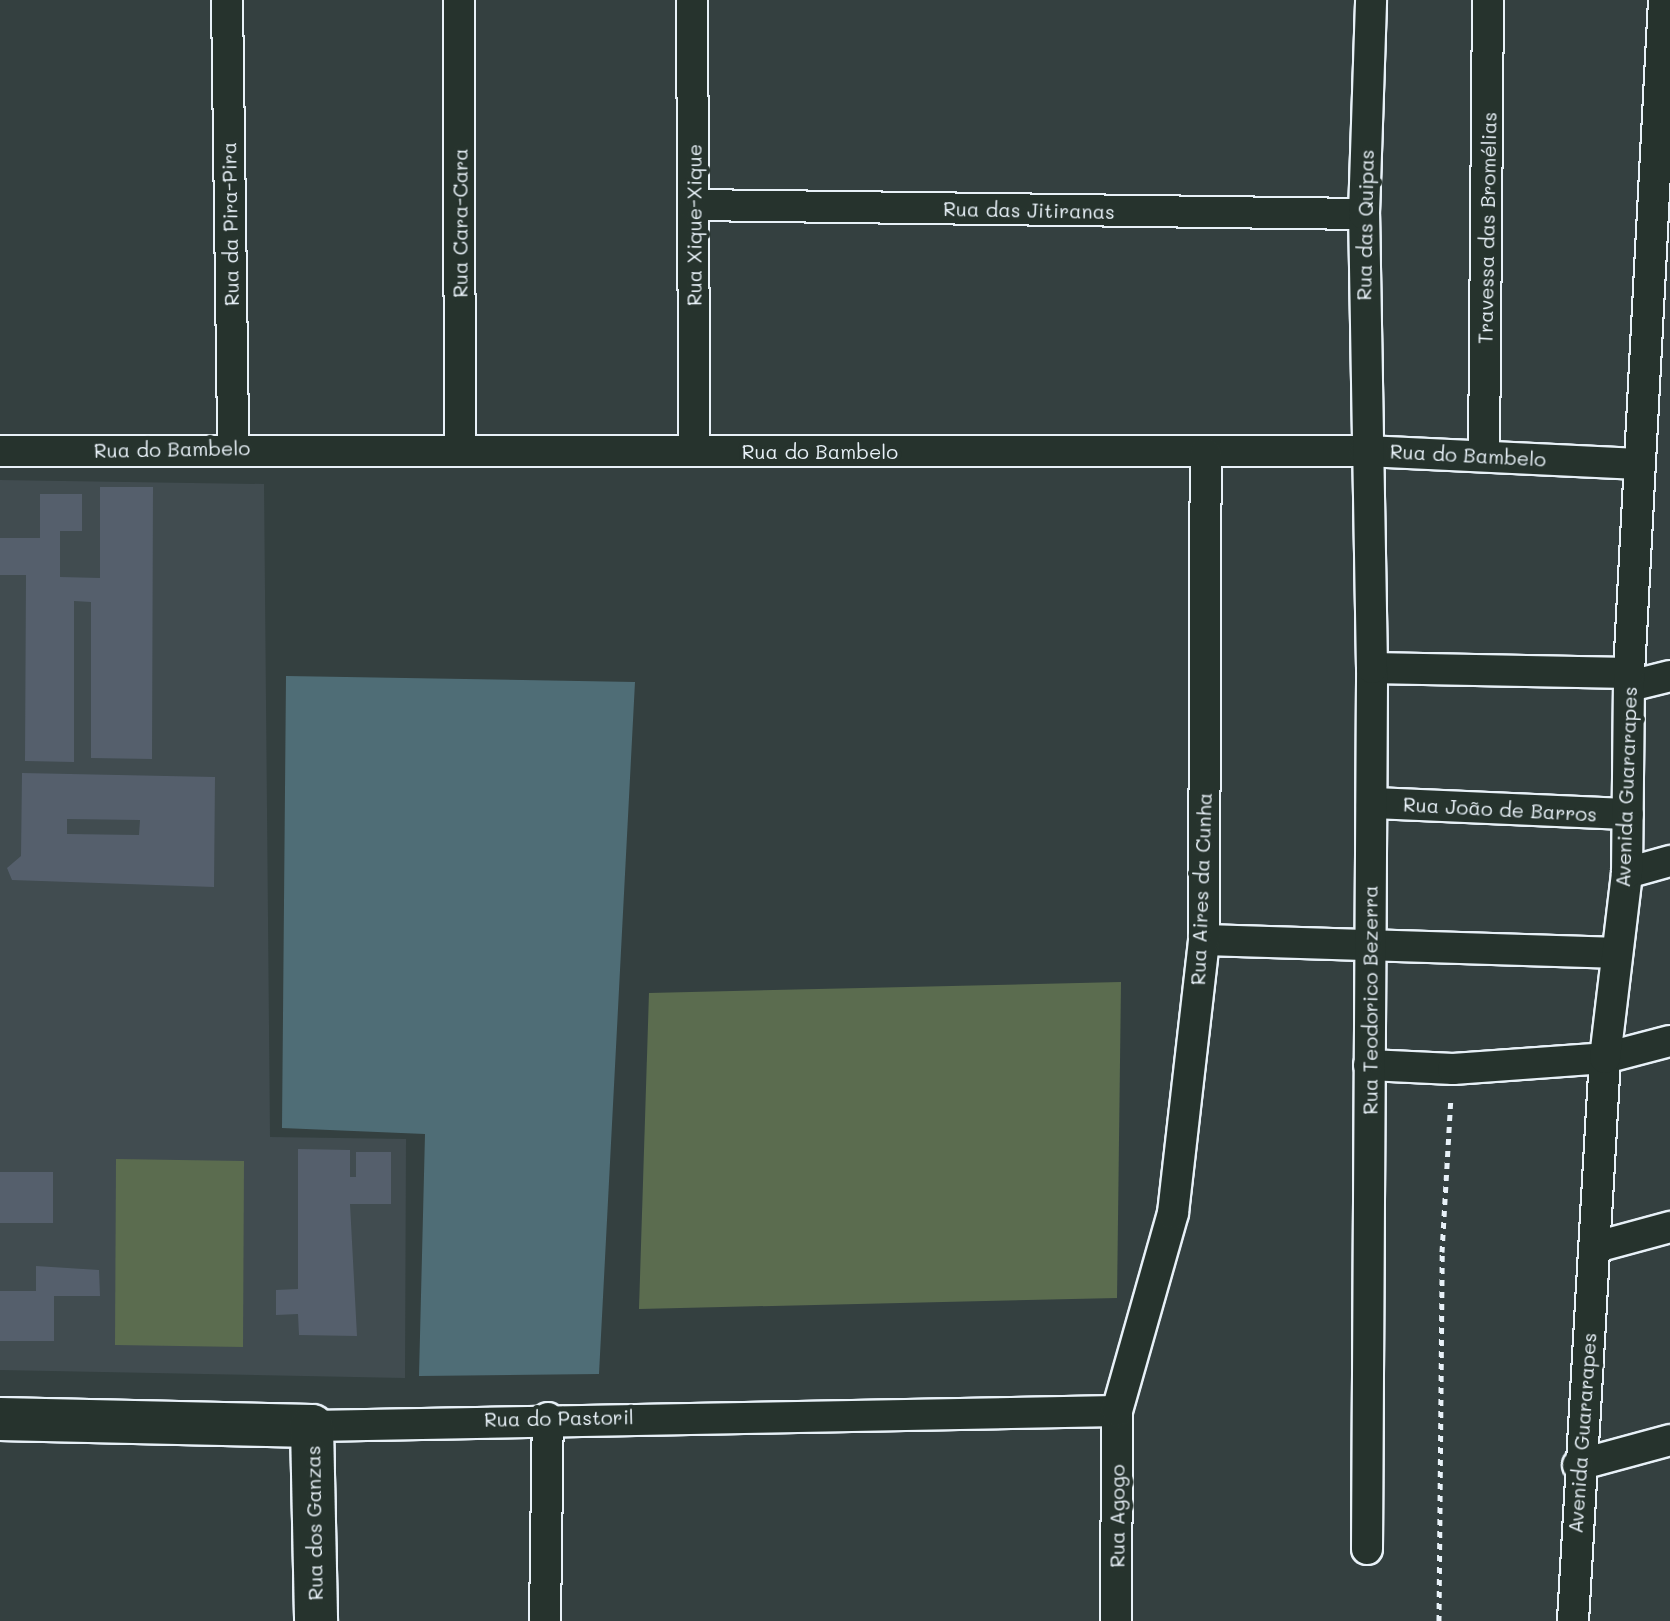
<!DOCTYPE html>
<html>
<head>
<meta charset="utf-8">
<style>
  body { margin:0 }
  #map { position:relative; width:1670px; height:1621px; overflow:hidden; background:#344040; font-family:Mali,sans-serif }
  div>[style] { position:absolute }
  .built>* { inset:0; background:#414c50 }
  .green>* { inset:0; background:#5b6c4f }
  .water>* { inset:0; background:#4f6d76 }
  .building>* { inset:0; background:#555f6c }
  .path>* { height:5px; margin-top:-2.5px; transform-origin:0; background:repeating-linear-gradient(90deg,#e8f1f8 0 6px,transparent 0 12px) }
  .roads { filter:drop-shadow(2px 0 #e8f1f8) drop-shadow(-2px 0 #e8f1f8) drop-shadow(0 2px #e8f1f8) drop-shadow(0 -2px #e8f1f8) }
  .street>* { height:30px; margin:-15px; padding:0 15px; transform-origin:15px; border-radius:15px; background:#26332d }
  .secondary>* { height:42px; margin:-21px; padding:0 21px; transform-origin:21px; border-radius:21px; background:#26332d }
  span { translate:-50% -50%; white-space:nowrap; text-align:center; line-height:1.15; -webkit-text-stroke:8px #26332d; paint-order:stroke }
  .street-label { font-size:20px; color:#e8f1f8 }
</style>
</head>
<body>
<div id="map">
  <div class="built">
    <i style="clip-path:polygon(0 480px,264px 484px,270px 1137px,406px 1139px,405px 1378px,0 1370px)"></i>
  </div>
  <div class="green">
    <i style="clip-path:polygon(1121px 982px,1117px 1298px,639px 1309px,649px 993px)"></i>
    <i style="clip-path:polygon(116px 1159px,244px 1161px,243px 1347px,115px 1345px)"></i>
  </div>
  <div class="water">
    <i style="clip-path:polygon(286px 676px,635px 682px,599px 1374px,419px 1376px,425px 1134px,282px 1128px)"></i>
  </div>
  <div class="building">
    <i style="clip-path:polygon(100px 487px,153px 487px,152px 759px,91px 758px,91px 602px,74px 601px,74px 762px,25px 761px,26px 575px,0 575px,0 538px,40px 538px,40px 494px,82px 494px,82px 531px,60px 531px,60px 577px,100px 578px)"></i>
    <i style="clip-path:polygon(evenodd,22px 773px,215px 777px,214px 887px,12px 880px,7px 868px,21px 856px,22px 773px,67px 819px,140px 820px,139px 835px,67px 834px,67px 819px)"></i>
    <i style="clip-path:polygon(298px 1149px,350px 1150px,350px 1177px,356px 1177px,356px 1152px,391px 1152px,391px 1204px,350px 1204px,357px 1336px,299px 1335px,298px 1314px,276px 1315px,276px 1290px,298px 1289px)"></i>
    <i style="clip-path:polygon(0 1172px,53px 1172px,53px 1223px,0 1223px)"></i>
    <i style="clip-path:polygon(36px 1266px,99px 1270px,100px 1296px,54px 1296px,54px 1341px,0 1341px,0 1291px,36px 1291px)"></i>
  </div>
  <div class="path">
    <i style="left:1439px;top:1621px;width:369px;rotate:-89.5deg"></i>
    <i style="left:1442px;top:1252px;width:154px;rotate:-86.7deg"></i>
  </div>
  <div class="roads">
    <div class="street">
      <i style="left:227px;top:0;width:448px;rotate:89.2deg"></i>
      <i style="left:459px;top:0;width:447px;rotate:89.9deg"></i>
      <i style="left:692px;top:0;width:450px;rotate:89.7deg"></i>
      <i style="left:694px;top:205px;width:670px;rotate:0.77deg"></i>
      <i style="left:0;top:451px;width:1365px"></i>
      <i style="left:1365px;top:451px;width:275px;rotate:2.7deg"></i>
      <i style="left:1484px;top:455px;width:455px;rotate:-89.5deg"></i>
      <i style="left:1372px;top:668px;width:257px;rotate:1.1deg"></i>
      <i style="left:1630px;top:686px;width:41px;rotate:-14deg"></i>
      <i style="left:1372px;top:803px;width:256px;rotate:2.5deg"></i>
      <i style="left:1627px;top:873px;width:45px;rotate:-15.6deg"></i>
      <i style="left:1204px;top:940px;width:409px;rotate:1.8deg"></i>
      <i style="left:1369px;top:1065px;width:84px;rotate:2.7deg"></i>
      <i style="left:1453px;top:1069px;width:152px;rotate:-4.1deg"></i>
      <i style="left:1605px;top:1058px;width:67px;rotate:-14.7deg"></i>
      <i style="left:1596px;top:1247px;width:77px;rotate:-15.1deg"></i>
      <i style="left:312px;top:1426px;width:805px;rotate:-1.07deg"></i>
      <i style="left:1578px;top:1465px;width:95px;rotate:-15.2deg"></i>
      <i style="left:1367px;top:1549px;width:881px;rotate:-89.67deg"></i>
      <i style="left:1372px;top:668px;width:454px;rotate:-91deg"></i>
      <i style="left:1364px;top:214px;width:214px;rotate:-88.1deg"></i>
      <i style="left:545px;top:1621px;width:203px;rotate:-89.2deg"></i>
      <i style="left:1116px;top:1621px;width:210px;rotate:-89.7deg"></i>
      <i style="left:1117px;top:1411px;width:206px;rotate:-74.2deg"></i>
      <i style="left:1173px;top:1213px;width:275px;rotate:-83.5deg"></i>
      <i style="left:1204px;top:940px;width:487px;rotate:-89.8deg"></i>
      <i style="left:1573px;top:1621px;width:564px;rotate:-86.75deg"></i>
      <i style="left:1605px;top:1058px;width:186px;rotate:-83.2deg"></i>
      <i style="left:1627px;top:873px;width:200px;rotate:-89.4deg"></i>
      <i style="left:1629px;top:673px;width:674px;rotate:-87.02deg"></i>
    </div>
    <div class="secondary">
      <i style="left:0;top:1419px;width:312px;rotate:1.3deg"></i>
      <i style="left:312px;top:1426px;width:195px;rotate:88.8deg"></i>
    </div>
  </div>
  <div class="street-label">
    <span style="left:1029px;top:210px;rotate:1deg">Rua das Jitiranas</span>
    <span style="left:460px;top:223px;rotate:-90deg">Rua Cara-Cara</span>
    <span style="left:230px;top:224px;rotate:-91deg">Rua da Pira-Pira</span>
    <span style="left:694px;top:225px;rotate:-90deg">Rua Xique-Xique</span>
    <span style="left:1365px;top:225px;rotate:-89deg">Rua das Quipas</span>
    <span style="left:1487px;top:228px;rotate:-89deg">Travessa das Bromélias</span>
    <span style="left:172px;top:449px;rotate:-1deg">Rua do Bambelo</span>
    <span style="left:820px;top:451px">Rua do Bambelo</span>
    <span style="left:1468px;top:455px;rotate:3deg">Rua do Bambelo</span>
    <span style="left:1626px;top:787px;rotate:-88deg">Avenida Guararapes</span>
    <span style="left:1500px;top:809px;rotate:3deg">Rua João de Barros</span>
    <span style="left:1201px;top:889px;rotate:-88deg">Rua Aires da Cunha</span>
    <span style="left:1370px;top:1000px;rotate:-90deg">Rua Teodorico Bezerra</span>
    <span style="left:559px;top:1418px;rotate:-1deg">Rua do Pastoril</span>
    <span style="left:1582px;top:1433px;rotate:-86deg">Avenida Guararapes</span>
    <span style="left:1117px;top:1516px;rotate:-90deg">Rua Agogo</span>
    <span style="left:314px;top:1523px;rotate:-91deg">Rua dos Ganzas</span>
  </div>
</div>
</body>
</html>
